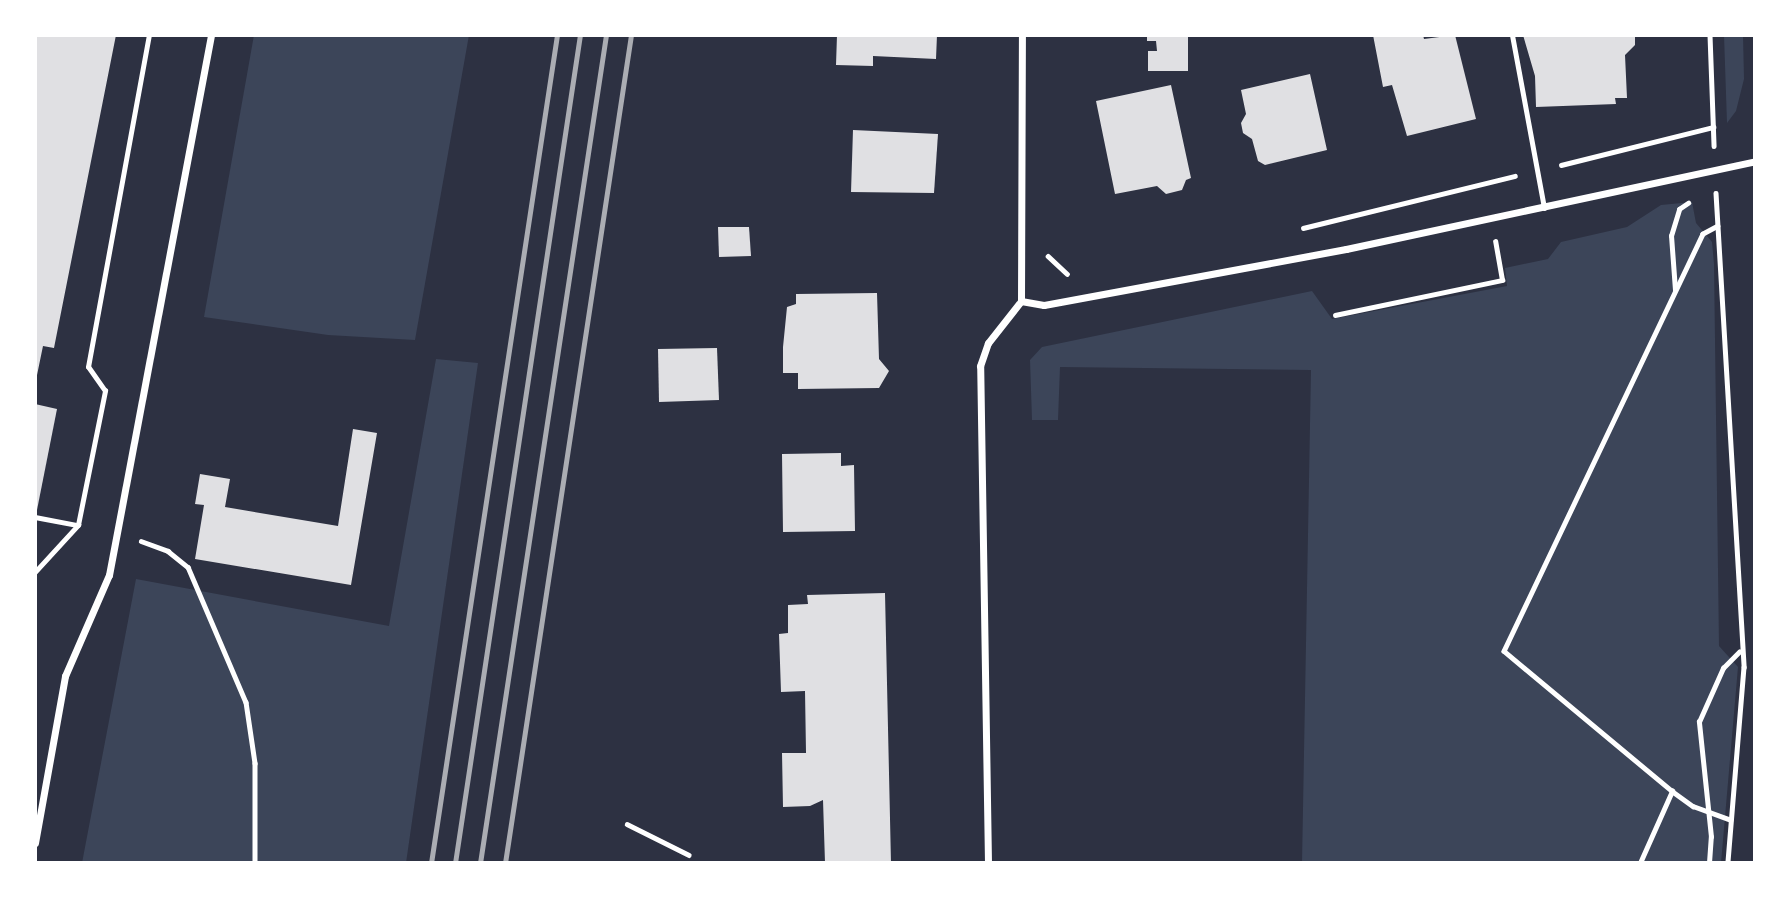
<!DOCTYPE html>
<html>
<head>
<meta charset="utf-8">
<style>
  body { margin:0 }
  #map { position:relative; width:1790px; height:898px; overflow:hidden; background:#2d3142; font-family:"Asap Condensed",sans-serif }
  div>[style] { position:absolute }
  .green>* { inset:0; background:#3c4559 }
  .building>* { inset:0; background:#e0e0e3 }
  .path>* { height:4.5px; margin:-2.25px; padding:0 2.25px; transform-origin:2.25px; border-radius:2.25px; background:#fff }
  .service>* { height:5px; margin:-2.5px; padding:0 2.5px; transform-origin:2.5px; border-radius:2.5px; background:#fff }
  .minor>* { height:7px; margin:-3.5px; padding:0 3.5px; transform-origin:3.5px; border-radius:3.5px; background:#fff }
  .rail>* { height:5px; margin:-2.5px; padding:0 2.5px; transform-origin:2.5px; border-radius:2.5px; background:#abadb3 }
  span { translate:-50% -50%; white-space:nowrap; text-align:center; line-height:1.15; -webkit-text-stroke:6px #fff; paint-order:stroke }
  .frame { position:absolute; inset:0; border:37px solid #fff; pointer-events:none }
</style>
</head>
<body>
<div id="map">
  <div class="green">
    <i style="clip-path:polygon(254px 35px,469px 35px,415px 340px,328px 335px,204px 317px)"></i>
    <i style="clip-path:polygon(1724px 35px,1743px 35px,1744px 79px,1736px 111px,1727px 123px)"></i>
    <i style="clip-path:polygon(1692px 202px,1696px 223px,1712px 242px,1714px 264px,1719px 646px,1738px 667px,1721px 863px,1302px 863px,1311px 370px,1060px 367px,1058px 420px,1032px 420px,1030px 360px,1042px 347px,1312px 291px,1332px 319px,1507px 286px,1505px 268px,1548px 259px,1561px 242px,1627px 227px,1661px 205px)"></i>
    <i style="clip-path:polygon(436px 359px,478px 363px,406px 863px,82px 863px,136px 579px,389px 626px)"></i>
  </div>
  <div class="building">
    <i style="clip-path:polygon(35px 35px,116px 35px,54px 348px,43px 346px,36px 380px)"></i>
    <i style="clip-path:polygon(837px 35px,937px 35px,936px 59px,873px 56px,873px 66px,836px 65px)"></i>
    <i style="clip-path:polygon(1147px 35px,1188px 35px,1188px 71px,1148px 71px,1148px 51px,1157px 51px,1156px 41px,1147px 41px)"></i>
    <i style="clip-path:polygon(1373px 35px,1423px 35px,1424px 39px,1455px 35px,1476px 119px,1407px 136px,1392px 85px,1383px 87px)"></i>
    <i style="clip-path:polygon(1523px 35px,1635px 35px,1635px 45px,1625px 55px,1627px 98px,1615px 98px,1616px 104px,1536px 107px,1535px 76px)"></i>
    <i style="clip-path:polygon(1310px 74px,1327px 150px,1265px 165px,1258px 161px,1252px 139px,1243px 133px,1241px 123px,1246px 114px,1241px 90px)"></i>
    <i style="clip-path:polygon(1171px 85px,1191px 178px,1186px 180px,1182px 190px,1166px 194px,1157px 186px,1115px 194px,1096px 101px)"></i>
    <i style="clip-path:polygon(853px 130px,938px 134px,934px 193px,851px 192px)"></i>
    <i style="clip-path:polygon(718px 227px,749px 227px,751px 256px,719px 257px)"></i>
    <i style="clip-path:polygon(877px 293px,879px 359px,889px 371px,879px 388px,798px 389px,798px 373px,783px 373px,783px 347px,787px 307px,796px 304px,796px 294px)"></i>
    <i style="clip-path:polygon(717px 348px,719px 400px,659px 402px,658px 349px)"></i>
    <i style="clip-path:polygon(35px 404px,57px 409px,36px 515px,35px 514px)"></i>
    <i style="clip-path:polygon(353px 429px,377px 433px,351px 585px,195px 559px,204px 505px,195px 504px,200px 474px,230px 479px,225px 507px,338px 526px)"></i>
    <i style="clip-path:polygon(841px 453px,841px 466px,854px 465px,855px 531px,783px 532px,782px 454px)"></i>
    <i style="clip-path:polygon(885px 593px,891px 863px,825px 863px,823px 800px,810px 806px,783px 807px,782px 753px,806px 753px,805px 691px,781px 692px,779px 634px,788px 633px,788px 605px,808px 604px,807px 595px)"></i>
  </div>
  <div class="path">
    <i style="left:1710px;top:35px;width:111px;rotate:87.9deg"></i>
    <i style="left:1561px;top:165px;width:157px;rotate:-14deg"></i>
    <i style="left:1716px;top:193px;width:475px;rotate:86.6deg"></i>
    <i style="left:1744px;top:667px;width:197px;rotate:94.7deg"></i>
    <i style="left:1718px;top:226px;width:17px;rotate:152deg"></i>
    <i style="left:1703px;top:234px;width:462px;rotate:115.5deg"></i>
    <i style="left:1504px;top:651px;width:219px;rotate:39.8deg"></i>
    <i style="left:1672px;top:791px;width:26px;rotate:36deg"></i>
    <i style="left:1693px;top:806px;width:40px;rotate:20.2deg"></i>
    <i style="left:1303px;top:228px;width:218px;rotate:-13.8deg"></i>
    <i style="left:1048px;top:256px;width:26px;rotate:43deg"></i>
    <i style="left:1675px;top:290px;width:54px;rotate:-94.2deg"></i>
    <i style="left:1671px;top:236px;width:28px;rotate:-73deg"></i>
    <i style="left:1679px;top:209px;width:11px;rotate:-34deg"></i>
    <i style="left:1335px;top:315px;width:171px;rotate:-11.8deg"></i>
    <i style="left:1502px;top:280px;width:39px;rotate:-100deg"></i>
    <i style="left:35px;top:517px;width:43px;rotate:10.8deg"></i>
    <i style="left:141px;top:541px;width:29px;rotate:20deg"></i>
    <i style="left:168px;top:551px;width:26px;rotate:39deg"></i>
    <i style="left:188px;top:567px;width:147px;rotate:66.8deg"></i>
    <i style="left:246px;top:702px;width:62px;rotate:81.6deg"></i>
    <i style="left:255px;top:763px;width:100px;rotate:90deg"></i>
    <i style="left:35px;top:572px;width:64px;rotate:-47.5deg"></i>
    <i style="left:78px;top:525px;width:137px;rotate:-78.6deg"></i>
    <i style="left:105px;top:391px;width:29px;rotate:-125deg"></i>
    <i style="left:88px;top:367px;width:338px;rotate:-79.6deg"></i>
    <i style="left:627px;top:824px;width:69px;rotate:26.6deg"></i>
    <i style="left:1640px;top:863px;width:79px;rotate:-66deg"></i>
    <i style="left:1709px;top:863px;width:26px;rotate:-86deg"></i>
    <i style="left:1711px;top:837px;width:116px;rotate:-96deg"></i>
    <i style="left:1699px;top:722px;width:59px;rotate:-66deg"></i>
    <i style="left:1723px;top:668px;width:23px;rotate:-45deg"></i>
  </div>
  <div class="service">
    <i style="left:1512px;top:35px;width:176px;rotate:79.5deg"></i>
  </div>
  <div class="minor">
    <i style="left:1021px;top:301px;width:23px;rotate:10deg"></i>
    <i style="left:1044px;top:305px;width:307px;rotate:-10.5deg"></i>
    <i style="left:1346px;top:249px;width:418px;rotate:-12.1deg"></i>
    <i style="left:35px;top:843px;width:170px;rotate:-79.8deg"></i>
    <i style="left:65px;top:676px;width:110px;rotate:-66.5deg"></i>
    <i style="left:109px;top:575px;width:550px;rotate:-79.3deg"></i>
    <i style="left:988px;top:863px;width:497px;rotate:-90.9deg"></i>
    <i style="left:980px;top:366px;width:24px;rotate:-71deg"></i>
    <i style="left:988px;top:343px;width:53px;rotate:-51.8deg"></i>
    <i style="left:1021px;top:301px;width:266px;rotate:-89.8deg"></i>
  </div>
  <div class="rail">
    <i style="left:431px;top:863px;width:838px;rotate:-81.35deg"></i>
    <i style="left:455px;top:863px;width:837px;rotate:-81.42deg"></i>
    <i style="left:480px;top:863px;width:838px;rotate:-81.35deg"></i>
    <i style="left:505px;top:863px;width:838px;rotate:-81.35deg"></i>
  </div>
  <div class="frame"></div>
</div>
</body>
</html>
